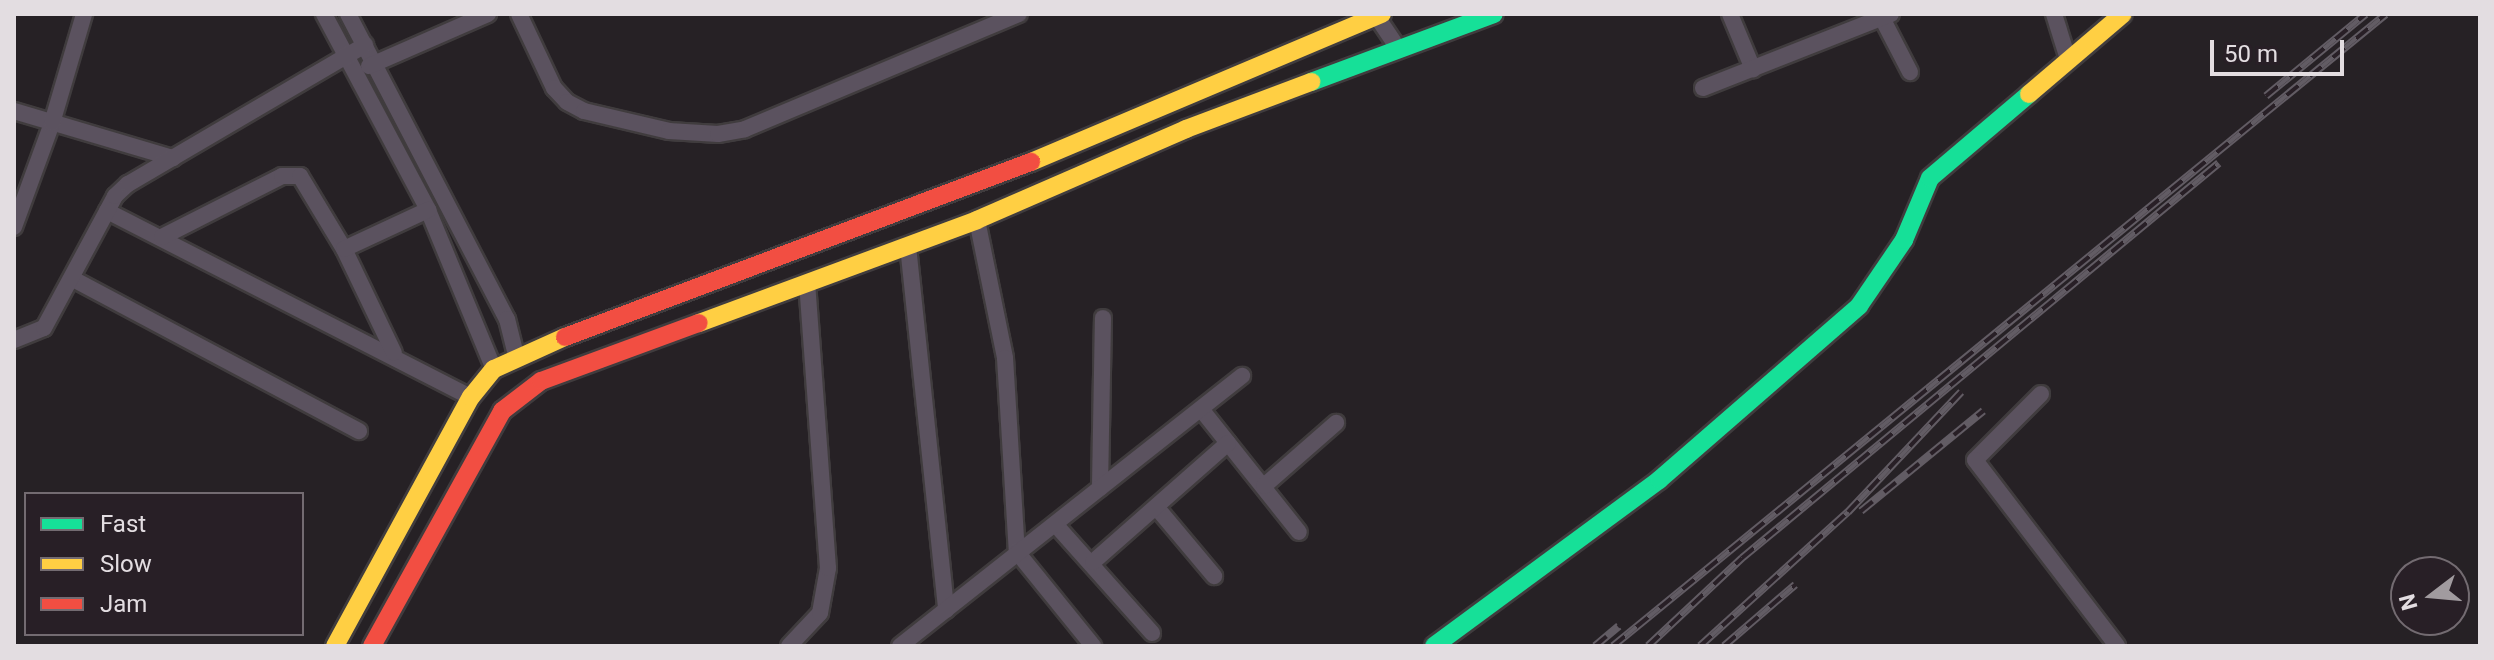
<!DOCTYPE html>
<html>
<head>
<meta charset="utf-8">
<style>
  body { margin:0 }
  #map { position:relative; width:2494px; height:660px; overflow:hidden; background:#262125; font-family:Roboto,sans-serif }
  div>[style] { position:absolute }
  .roads { filter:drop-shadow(2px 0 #403c3e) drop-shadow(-2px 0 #403c3e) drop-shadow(0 2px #403c3e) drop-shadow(0 -2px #403c3e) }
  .street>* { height:16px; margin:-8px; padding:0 8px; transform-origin:8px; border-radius:8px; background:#5b525f }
  .fast>* { height:18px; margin:-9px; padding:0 9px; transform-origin:9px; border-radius:9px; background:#16e098 }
  .slow>* { height:18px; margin:-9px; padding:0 9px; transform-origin:9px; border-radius:9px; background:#ffcf43 }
  .jam>* { height:18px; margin:-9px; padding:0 9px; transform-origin:9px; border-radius:9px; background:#f24e42 }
  .rail>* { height:8px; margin-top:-4px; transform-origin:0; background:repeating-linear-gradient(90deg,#281f26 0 15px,#625c64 0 30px); box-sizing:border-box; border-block:2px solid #625c64 }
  span { translate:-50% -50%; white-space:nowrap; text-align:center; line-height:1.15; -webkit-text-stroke:6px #281f26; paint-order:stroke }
  .frame { position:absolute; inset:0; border:16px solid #e3dde1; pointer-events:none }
  .legend { position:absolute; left:24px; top:492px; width:280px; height:144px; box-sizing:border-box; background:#281f26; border:2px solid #736b71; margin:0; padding:10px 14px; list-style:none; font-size:24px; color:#e3dde1 }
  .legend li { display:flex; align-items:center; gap:16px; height:40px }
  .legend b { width:40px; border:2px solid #736b71 }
  .north { position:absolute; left:2390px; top:556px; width:80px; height:80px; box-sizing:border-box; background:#281f26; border:2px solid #736b71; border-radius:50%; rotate:254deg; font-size:22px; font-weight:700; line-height:32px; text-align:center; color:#e3dde1 }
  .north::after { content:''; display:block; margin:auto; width:28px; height:36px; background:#a19b9f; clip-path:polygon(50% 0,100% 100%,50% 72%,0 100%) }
  .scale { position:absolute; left:2210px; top:40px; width:134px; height:36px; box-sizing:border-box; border:4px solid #e3dde1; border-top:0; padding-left:10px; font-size:24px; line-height:28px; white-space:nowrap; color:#e3dde1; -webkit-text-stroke:6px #281f26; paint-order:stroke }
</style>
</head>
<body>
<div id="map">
  <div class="roads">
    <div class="street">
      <i style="left:324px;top:14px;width:222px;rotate:62deg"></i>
      <i style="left:428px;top:210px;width:172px;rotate:67.5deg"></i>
      <i style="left:348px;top:14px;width:344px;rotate:62.5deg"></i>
      <i style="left:507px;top:319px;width:37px;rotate:76deg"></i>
      <i style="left:519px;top:14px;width:82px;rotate:64.7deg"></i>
      <i style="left:554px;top:88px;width:19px;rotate:47deg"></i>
      <i style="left:567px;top:102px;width:19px;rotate:28deg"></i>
      <i style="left:584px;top:111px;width:87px;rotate:13.2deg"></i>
      <i style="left:669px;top:131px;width:49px;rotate:3.5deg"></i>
      <i style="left:718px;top:134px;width:27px;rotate:-10deg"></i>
      <i style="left:745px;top:129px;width:297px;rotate:-22.8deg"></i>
      <i style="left:1375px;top:14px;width:40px;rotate:56deg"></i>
      <i style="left:1730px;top:14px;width:60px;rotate:67.3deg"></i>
      <i style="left:2054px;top:14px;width:47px;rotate:72.7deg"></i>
      <i style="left:1882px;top:18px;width:61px;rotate:62.6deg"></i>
      <i style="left:369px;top:66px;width:130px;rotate:-23.6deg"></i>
      <i style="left:1703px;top:88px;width:202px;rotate:-21.5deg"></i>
      <i style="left:14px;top:111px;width:166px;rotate:16.5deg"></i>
      <i style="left:107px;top:211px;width:409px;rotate:27.1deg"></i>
      <i style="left:977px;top:220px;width:141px;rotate:78.5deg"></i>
      <i style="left:1005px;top:358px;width:194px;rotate:86.5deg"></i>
      <i style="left:1017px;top:552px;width:121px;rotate:51deg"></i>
      <i style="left:14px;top:227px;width:111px;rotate:-69.9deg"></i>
      <i style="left:52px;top:123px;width:114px;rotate:-73.6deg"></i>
      <i style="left:162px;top:237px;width:135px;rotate:-26.9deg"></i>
      <i style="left:282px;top:176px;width:18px"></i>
      <i style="left:300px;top:176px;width:85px;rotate:58.9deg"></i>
      <i style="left:344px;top:249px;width:115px;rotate:64.3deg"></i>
      <i style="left:908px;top:246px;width:366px;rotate:84deg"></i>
      <i style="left:344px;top:249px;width:93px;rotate:-24.9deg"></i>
      <i style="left:73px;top:279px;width:324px;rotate:28deg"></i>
      <i style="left:14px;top:340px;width:32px;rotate:-22deg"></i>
      <i style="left:44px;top:328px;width:150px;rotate:-61.7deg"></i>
      <i style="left:115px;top:196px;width:18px;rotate:-43deg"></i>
      <i style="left:128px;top:184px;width:275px;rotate:-30.4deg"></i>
      <i style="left:2041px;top:394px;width:93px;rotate:135deg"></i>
      <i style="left:1975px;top:460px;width:234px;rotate:52.6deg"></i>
      <i style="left:1201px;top:409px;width:157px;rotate:51.5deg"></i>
      <i style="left:1264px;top:486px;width:96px;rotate:-41.2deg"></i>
      <i style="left:1100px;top:488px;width:170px;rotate:-89deg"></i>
      <i style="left:1157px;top:508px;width:89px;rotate:50deg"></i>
      <i style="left:1055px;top:524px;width:146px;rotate:48.3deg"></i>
      <i style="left:1093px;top:562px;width:180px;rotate:-41.4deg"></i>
      <i style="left:789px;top:646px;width:45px;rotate:-46.8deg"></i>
      <i style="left:820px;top:613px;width:46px;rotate:-79.9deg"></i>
      <i style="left:828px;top:568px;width:285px;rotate:-94.2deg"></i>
      <i style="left:900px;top:646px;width:436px;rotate:-38.3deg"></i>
    </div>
    <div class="fast">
      <i style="left:1311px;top:82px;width:195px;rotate:-20.4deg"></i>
      <i style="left:1434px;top:646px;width:280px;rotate:-36.4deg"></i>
      <i style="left:1659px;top:480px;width:265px;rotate:-41deg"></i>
      <i style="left:1859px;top:306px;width:80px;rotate:-55.7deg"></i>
      <i style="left:1904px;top:240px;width:67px;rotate:-67.2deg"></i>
      <i style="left:1930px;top:178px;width:130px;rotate:-40.3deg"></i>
    </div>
    <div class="slow">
      <i style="left:2029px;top:94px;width:123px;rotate:-40.4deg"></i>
      <i style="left:1031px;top:162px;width:381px;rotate:-22.9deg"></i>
      <i style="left:699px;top:323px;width:296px;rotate:-20.3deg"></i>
      <i style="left:977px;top:220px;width:228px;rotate:-23.5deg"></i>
      <i style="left:1186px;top:129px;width:134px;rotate:-20.6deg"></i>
      <i style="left:335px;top:646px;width:284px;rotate:-61.4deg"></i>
      <i style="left:471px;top:397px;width:36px;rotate:-51deg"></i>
      <i style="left:494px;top:369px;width:78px;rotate:-24.3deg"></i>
    </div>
    <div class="jam">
      <i style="left:565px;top:337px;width:498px;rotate:-20.6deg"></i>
      <i style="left:372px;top:646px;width:269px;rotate:-61deg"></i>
      <i style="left:502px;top:411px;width:49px;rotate:-37.6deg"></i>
      <i style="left:541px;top:381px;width:168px;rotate:-20.2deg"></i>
    </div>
  </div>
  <div class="rail">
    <i style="left:2266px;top:96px;width:129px;rotate:-39.4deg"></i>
    <i style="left:1861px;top:511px;width:158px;rotate:-39.3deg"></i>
    <i style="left:1595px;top:646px;width:31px;rotate:-40deg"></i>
    <i style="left:1613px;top:646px;width:998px;rotate:-39.27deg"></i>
    <i style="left:1648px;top:646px;width:129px;rotate:-43.1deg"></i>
    <i style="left:1742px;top:558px;width:619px;rotate:-39.63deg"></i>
    <i style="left:1700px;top:646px;width:200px;rotate:-42.2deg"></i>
    <i style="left:1848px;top:512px;width:165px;rotate:-46.7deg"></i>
    <i style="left:1724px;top:646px;width:94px;rotate:-40.7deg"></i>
  </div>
  <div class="frame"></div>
  <ul class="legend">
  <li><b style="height:10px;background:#16e098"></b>Fast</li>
  <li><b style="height:10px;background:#ffcf43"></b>Slow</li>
  <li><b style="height:10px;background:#f24e42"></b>Jam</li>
  </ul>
  <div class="north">N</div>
  <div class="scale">50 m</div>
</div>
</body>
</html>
